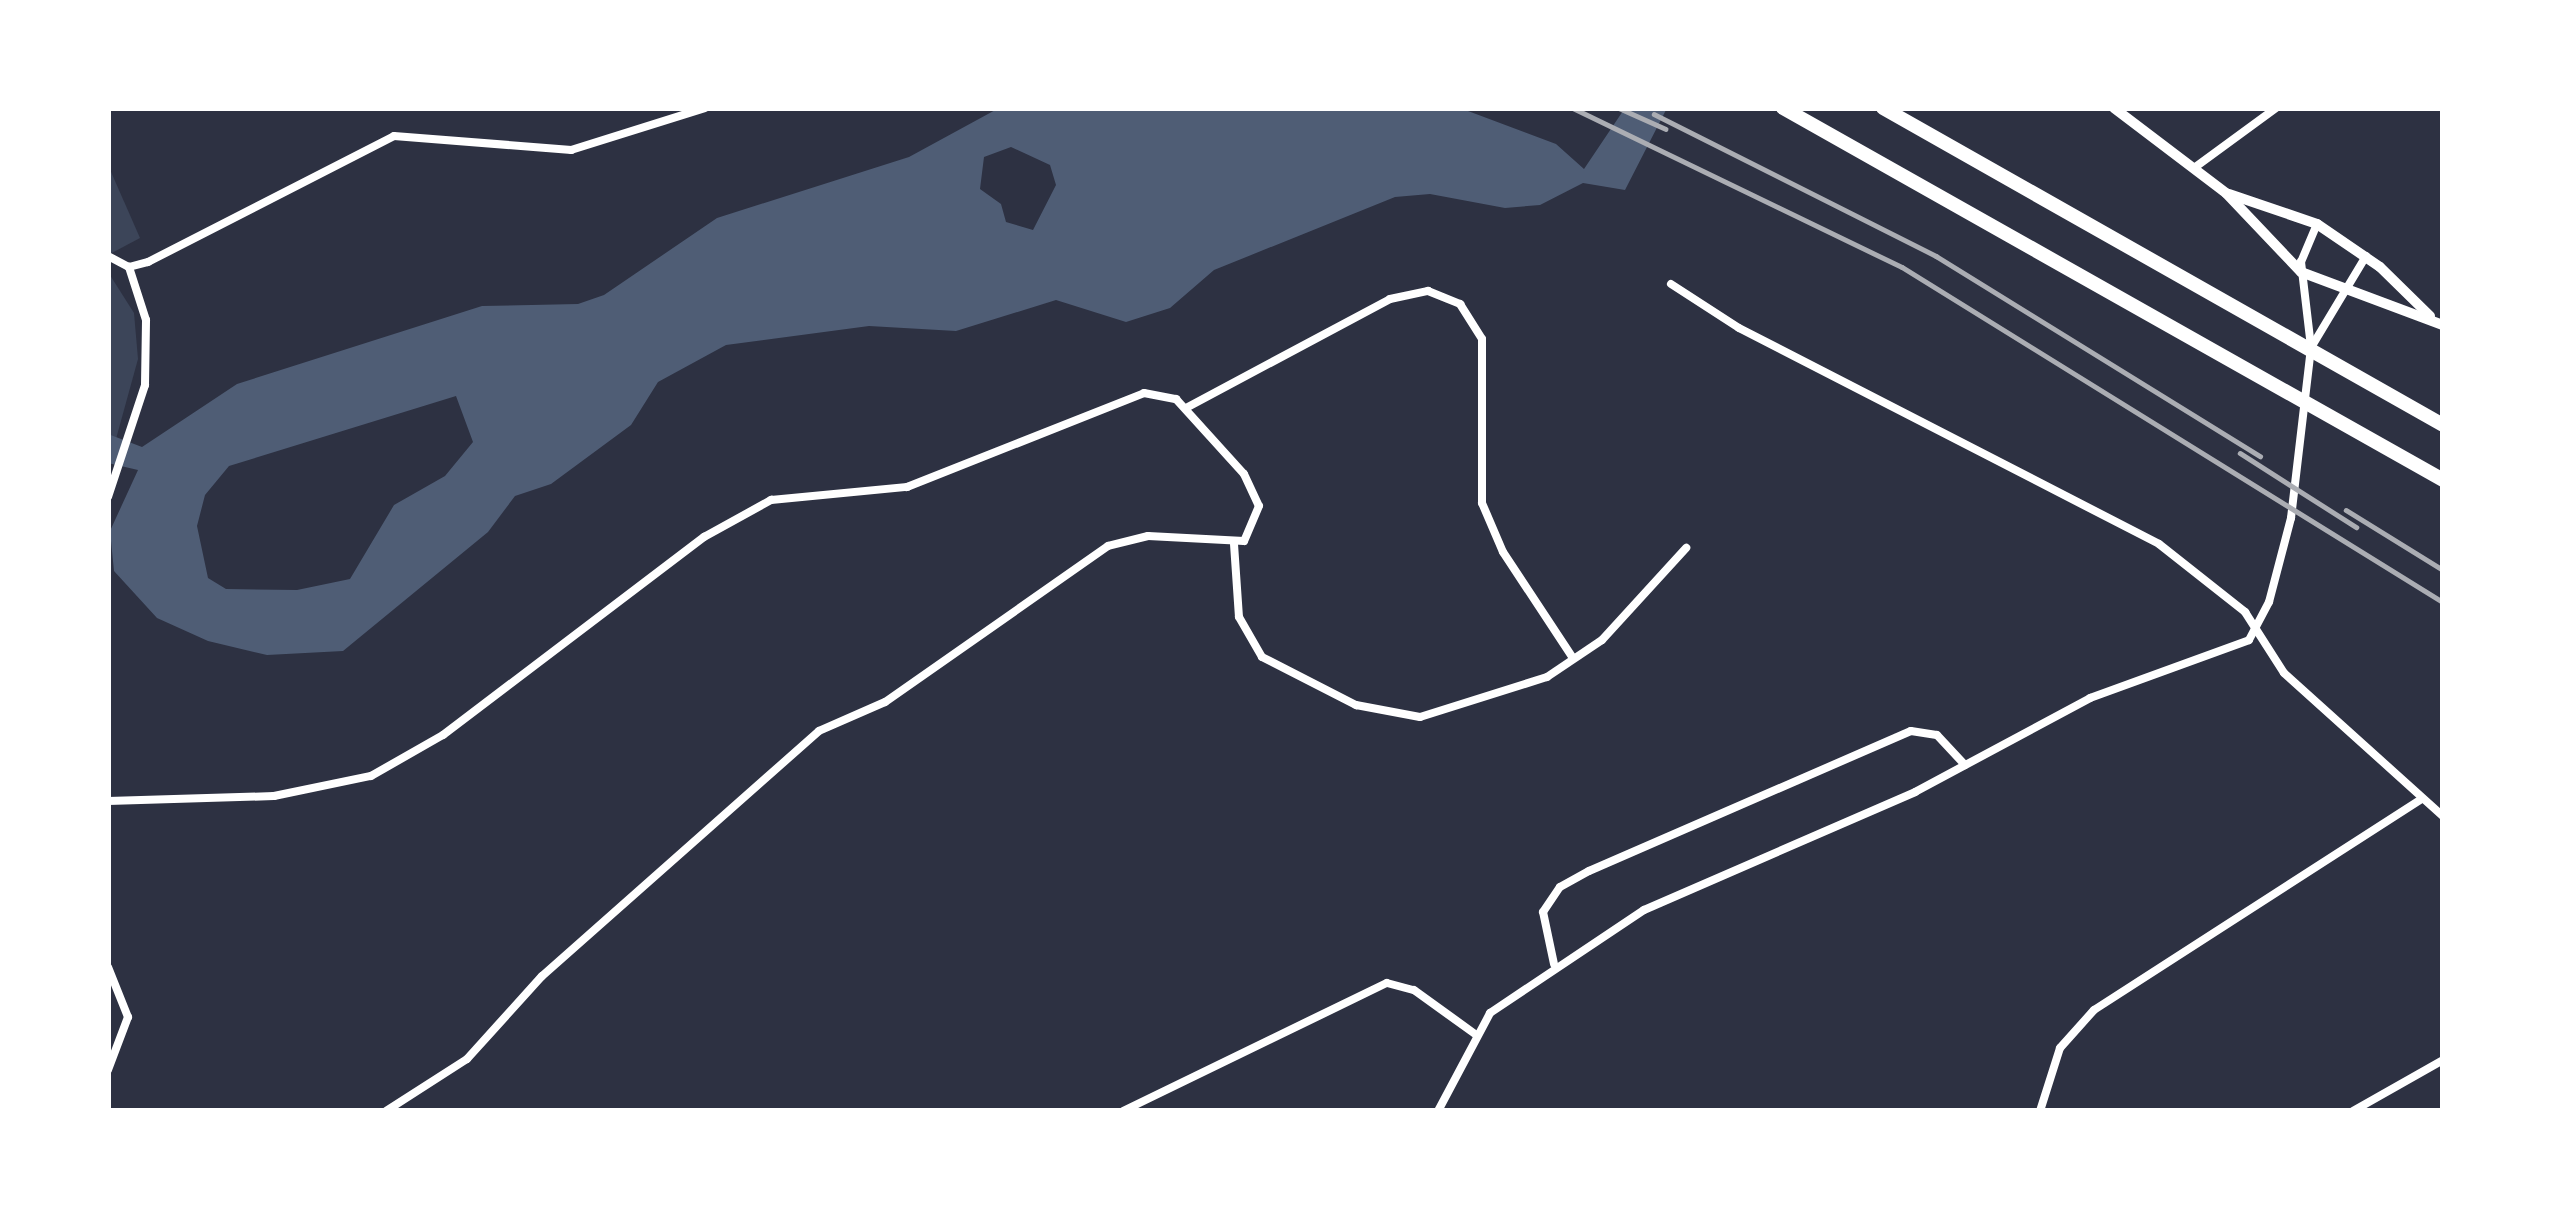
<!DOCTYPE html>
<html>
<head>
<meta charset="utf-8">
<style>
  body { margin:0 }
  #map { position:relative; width:2551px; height:1219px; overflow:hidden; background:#2d3142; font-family:Commissioner,sans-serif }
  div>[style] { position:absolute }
  .green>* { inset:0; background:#3c4559 }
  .water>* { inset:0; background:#4f5d75 }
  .minor>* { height:8px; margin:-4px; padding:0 4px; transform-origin:4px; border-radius:4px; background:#fff }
  .secondary>* { height:10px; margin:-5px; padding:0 5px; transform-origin:5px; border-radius:5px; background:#fff }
  .motorway>* { height:14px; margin:-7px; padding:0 7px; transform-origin:7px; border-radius:7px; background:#fff }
  .rail>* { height:4.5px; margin:-2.25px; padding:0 2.25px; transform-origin:2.25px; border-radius:2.25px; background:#abadb3 }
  span { translate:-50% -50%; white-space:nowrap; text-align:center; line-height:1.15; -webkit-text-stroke:12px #fff; paint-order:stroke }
  .frame { position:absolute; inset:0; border:111px solid #fff; pointer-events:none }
</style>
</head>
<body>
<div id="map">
  <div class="green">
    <i style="clip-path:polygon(108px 165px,140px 238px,108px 255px)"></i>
    <i style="clip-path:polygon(108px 272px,134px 313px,138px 359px,108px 468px)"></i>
  </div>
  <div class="water">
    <i style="clip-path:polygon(evenodd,999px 108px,1460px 108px,1556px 144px,1584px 169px,1625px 108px,1667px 108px,1625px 190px,1583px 183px,1540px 205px,1505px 208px,1430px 194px,1395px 197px,1214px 270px,1170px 308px,1126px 322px,1056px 300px,956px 331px,869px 326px,726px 345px,658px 382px,631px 425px,551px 484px,515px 496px,488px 532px,343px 651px,267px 655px,208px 641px,157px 618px,114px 571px,110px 531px,138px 470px,108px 463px,108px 434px,142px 447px,237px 384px,482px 306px,578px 304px,604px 295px,717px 218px,909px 157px,999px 108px,1011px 147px,1050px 165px,1056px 185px,1033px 230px,1006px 222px,1001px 204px,980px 189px,984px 157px,1011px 147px,999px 108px,456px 396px,473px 442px,445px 476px,394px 505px,350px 579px,297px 590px,226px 589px,208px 578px,197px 526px,205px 495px,229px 466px,456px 396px)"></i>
  </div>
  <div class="minor">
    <i style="left:2194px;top:168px;width:102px;rotate:-36.2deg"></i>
    <i style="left:108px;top:256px;width:24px;rotate:28deg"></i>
    <i style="left:129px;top:267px;width:20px;rotate:-15deg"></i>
    <i style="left:148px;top:262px;width:276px;rotate:-27.1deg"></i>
    <i style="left:394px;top:136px;width:178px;rotate:4.5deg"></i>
    <i style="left:571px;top:150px;width:140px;rotate:-17.4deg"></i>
    <i style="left:1671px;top:284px;width:81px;rotate:32.9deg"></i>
    <i style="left:1739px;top:328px;width:472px;rotate:27.2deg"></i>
    <i style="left:2159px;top:544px;width:110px;rotate:38.3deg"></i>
    <i style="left:2245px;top:612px;width:72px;rotate:57.4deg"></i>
    <i style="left:2284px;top:673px;width:214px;rotate:42deg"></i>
    <i style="left:2312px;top:346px;width:105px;rotate:-59deg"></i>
    <i style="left:1186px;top:408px;width:231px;rotate:-28.1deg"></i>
    <i style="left:1390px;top:299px;width:39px;rotate:-12deg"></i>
    <i style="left:1428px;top:291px;width:35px;rotate:22deg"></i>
    <i style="left:1460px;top:304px;width:41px;rotate:57.8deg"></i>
    <i style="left:1482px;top:339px;width:164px;rotate:90deg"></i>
    <i style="left:1482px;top:503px;width:53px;rotate:66.8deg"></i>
    <i style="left:1503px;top:552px;width:127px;rotate:56.6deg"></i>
    <i style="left:108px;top:497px;width:118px;rotate:-71.7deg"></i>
    <i style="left:145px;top:385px;width:65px;rotate:-89.1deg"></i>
    <i style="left:146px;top:320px;width:56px;rotate:-107.8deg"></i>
    <i style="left:1234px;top:544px;width:73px;rotate:86.1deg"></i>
    <i style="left:1239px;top:617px;width:46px;rotate:60.1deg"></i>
    <i style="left:1262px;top:657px;width:106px;rotate:27.1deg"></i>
    <i style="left:1356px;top:705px;width:65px;rotate:10.6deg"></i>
    <i style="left:1420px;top:717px;width:133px;rotate:-17.5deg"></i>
    <i style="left:1547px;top:677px;width:66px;rotate:-33.9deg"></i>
    <i style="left:1602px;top:640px;width:125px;rotate:-47.6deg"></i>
    <i style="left:108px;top:801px;width:166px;rotate:-1.7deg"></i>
    <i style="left:274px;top:796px;width:99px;rotate:-11.7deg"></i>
    <i style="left:371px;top:776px;width:83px;rotate:-29.7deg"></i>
    <i style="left:443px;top:735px;width:328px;rotate:-37.2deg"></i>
    <i style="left:704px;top:537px;width:77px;rotate:-28.9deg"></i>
    <i style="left:771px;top:500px;width:137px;rotate:-5.5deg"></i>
    <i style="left:907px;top:487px;width:255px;rotate:-21.6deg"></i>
    <i style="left:1144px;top:393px;width:33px;rotate:11deg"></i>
    <i style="left:1176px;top:399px;width:101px;rotate:47.8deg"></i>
    <i style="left:1244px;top:474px;width:35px;rotate:65deg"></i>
    <i style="left:1259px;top:506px;width:38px;rotate:113deg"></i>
    <i style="left:1244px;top:541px;width:96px;rotate:-177deg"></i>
    <i style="left:1148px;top:536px;width:41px;rotate:166deg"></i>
    <i style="left:1108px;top:546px;width:272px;rotate:145deg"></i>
    <i style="left:885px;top:702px;width:72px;rotate:156.3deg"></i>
    <i style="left:819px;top:731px;width:370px;rotate:138.5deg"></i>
    <i style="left:542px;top:976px;width:112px;rotate:132.1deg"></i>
    <i style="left:467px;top:1059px;width:96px;rotate:147.3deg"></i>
    <i style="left:1554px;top:964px;width:53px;rotate:-101.9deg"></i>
    <i style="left:1543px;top:912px;width:30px;rotate:-56deg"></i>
    <i style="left:1560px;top:887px;width:33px;rotate:-29deg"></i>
    <i style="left:1589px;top:871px;width:351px;rotate:-23.5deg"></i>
    <i style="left:1911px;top:731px;width:26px;rotate:9deg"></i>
    <i style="left:1937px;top:735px;width:41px;rotate:47deg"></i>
    <i style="left:108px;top:967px;width:54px;rotate:68.2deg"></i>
    <i style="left:128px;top:1017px;width:57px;rotate:110.7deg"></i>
    <i style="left:1123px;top:1111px;width:293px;rotate:-25.9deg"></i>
    <i style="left:1387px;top:983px;width:28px;rotate:15deg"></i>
    <i style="left:1414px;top:990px;width:75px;rotate:35.8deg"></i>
    <i style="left:1438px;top:1111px;width:111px;rotate:-62deg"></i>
    <i style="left:1490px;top:1013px;width:185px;rotate:-33.8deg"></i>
    <i style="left:1644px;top:910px;width:296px;rotate:-23.5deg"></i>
    <i style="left:1915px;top:792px;width:199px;rotate:-28.2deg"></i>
    <i style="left:2090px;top:698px;width:169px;rotate:-20deg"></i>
    <i style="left:2249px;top:640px;width:43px;rotate:-62.2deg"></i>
    <i style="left:2269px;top:602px;width:87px;rotate:-75.3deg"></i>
    <i style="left:2291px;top:518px;width:172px;rotate:-83.3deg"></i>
    <i style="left:2311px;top:347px;width:86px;rotate:-96.7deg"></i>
    <i style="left:2301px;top:262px;width:41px;rotate:-67.2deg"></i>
    <i style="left:2040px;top:1111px;width:66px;rotate:-72.4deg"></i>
    <i style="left:2060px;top:1048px;width:51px;rotate:-48.2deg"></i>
    <i style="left:2094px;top:1010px;width:389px;rotate:-32.8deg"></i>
    <i style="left:2353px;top:1111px;width:103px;rotate:-29.5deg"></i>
  </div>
  <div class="secondary">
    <i style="left:2114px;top:108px;width:141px;rotate:37.2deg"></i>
    <i style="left:2226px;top:193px;width:109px;rotate:46.5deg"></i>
    <i style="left:2301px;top:272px;width:152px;rotate:20.5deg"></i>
    <i style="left:2229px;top:194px;width:93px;rotate:18.8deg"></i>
    <i style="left:2317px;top:224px;width:76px;rotate:34.3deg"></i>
    <i style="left:2380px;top:267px;width:70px;rotate:44.4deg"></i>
  </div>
  <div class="motorway">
    <i style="left:1783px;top:108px;width:758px;rotate:29.41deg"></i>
    <i style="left:1883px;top:108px;width:643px;rotate:29.51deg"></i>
  </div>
  <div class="rail">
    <i style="left:1573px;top:108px;width:365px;rotate:25.8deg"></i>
    <i style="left:1902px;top:267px;width:636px;rotate:31.77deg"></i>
    <i style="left:1619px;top:108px;width:51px;rotate:24.1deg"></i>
    <i style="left:1654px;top:114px;width:316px;rotate:26.7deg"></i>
    <i style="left:1936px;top:256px;width:381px;rotate:31.7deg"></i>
    <i style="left:2240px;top:453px;width:138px;rotate:32.5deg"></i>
    <i style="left:2346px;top:510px;width:114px;rotate:31.7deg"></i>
  </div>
  <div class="frame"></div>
</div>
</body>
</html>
